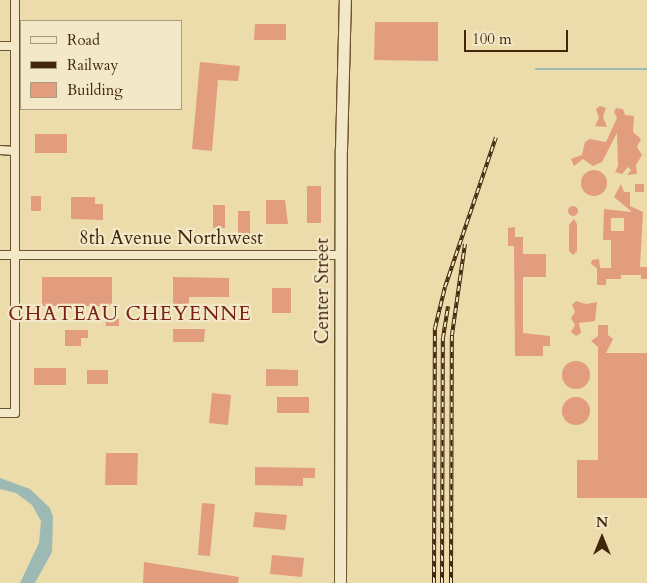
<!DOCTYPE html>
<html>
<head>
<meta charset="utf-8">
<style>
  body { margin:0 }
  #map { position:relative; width:647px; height:583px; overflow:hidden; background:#ecdcab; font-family:Cardo,serif }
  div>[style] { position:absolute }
  .water>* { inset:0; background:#9cb9b3 }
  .stream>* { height:2px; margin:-1px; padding:0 1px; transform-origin:1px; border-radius:1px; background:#9cb9b3 }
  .building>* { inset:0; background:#e29d7f }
  .round { border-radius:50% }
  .roads { filter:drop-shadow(1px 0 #6c5432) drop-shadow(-1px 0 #6c5432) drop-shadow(0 1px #6c5432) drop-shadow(0 -1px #6c5432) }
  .street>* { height:8px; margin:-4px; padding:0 4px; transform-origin:4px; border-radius:4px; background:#f3e8c8 }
  .secondary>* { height:11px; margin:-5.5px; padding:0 5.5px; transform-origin:5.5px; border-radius:5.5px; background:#f3e8c8 }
  .rail>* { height:4px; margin-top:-2px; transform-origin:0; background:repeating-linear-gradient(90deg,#f3e8c8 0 5.5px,#41260a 0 11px); box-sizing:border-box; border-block:1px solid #41260a }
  span { translate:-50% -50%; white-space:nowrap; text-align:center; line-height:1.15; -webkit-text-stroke:4.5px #f3e8c8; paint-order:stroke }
  .street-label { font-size:19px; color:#41260a }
  .neighbourhood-label { font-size:20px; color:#7a1f14; letter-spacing:1px }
  .legend { position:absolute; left:20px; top:20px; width:162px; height:90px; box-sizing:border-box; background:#f3e8c8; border:1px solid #ac9a7c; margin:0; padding:6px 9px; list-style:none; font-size:15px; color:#41260a }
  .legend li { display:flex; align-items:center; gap:10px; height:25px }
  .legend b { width:25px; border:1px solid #ac9a7c }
  .north { position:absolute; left:577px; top:513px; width:50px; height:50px; -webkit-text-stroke:4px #f3e8c8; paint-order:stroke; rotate:0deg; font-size:14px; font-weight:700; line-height:20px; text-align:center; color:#41260a }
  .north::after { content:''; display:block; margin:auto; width:18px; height:22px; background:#41260a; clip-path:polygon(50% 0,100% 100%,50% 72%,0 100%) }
  .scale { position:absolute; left:464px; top:30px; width:104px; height:22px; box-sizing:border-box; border:2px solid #41260a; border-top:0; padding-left:6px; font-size:15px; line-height:18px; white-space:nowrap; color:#41260a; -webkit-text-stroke:4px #f3e8c8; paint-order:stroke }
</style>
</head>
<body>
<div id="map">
  <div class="water">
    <i style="clip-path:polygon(0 478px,30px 489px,50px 508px,53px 517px,52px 552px,35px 583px,20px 583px,39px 543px,41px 521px,32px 505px,16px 493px,0 489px)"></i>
  </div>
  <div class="stream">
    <i style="left:536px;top:69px;width:111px"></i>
  </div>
  <div class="building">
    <i style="clip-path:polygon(375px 22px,438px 22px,438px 61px,374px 60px)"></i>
    <i style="clip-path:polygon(255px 24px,286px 24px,286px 40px,254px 40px)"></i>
    <i style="clip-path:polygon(200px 62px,240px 66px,238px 81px,218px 80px,212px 151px,192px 149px)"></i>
    <i style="clip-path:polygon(600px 106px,606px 108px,603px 117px,607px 127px,595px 126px,599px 118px,596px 109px)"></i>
    <i style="clip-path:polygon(616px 108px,623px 109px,625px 115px,634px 116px,633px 132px,641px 139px,637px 147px,642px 155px,636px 165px,637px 174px,627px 175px,631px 170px,628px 167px,622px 174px,615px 172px,618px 166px,617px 133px,602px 162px,593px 166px,583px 159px,574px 166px,571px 159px,582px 155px,585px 142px,590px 139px,606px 142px,617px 118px,614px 112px)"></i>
    <i style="clip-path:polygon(35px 134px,67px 134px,67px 153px,35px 153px)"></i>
    <i class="round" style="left:581px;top:170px;width:26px;height:26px"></i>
    <i style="clip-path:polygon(evenodd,621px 184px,624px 192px,630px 192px,630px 206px,643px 212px,640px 267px,647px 267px,647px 279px,641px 279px,641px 275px,621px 275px,621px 279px,606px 279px,606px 285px,597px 285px,597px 268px,591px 264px,592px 260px,599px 259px,600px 268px,611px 268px,611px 240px,603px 240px,604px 209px,632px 212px,614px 197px,621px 184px,611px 218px,624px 218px,624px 231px,611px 231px,611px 218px)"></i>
    <i style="clip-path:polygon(635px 184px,644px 184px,644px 192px,635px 192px)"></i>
    <i style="clip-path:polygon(307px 186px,321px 186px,321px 223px,307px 223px)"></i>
    <i style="clip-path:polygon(31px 196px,41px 196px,41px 211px,31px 211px)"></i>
    <i style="clip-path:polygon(71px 197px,95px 197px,95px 204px,103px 204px,103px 220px,71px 219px)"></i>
    <i style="clip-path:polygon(266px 200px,285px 200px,288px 224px,266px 224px)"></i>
    <i style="clip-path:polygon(213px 205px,225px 205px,225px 228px,213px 228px)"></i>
    <i class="round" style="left:568px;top:206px;width:10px;height:10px"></i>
    <i style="clip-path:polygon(238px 211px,250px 211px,250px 234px,238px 234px)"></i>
    <i style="clip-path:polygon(574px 219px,577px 224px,577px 251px,573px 255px,569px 251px,569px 225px)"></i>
    <i style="clip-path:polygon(515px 227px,515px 237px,523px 237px,523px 254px,546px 254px,546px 277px,523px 277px,523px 333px,550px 336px,550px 346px,543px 346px,543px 356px,515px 356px,514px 246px,508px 246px,508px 228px)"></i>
    <i style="clip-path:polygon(42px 277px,112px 277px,112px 306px,42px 306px)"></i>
    <i style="clip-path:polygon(173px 277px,229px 278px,229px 297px,189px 297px,189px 304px,173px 304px)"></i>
    <i style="clip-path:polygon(272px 288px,291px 288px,291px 313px,272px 313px)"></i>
    <i style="clip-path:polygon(576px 301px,586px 304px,597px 302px,595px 321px,579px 323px,581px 333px,576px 336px,571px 332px,575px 325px,571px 318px,575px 312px,572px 305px)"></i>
    <i style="clip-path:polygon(106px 318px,119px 319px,119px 326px,106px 326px)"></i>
    <i style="clip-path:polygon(598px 325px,608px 325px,608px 335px,613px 339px,606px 353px,647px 353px,647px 498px,577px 498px,577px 460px,598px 460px,598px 347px,591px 341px,598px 336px)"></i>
    <i style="clip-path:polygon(173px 329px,205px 329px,204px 342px,173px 342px)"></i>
    <i style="clip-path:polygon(65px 330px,88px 330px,88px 338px,81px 338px,81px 346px,65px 346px)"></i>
    <i class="round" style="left:562px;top:361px;width:28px;height:28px"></i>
    <i style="clip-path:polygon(34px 368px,66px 368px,66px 385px,34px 385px)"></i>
    <i style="clip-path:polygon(266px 369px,298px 370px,298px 386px,266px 386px)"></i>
    <i style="clip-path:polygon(87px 370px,108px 370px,108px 384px,87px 384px)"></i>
    <i style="clip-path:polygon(212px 393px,231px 395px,228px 425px,209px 423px)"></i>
    <i class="round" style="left:562px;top:397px;width:28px;height:28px"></i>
    <i style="clip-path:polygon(277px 397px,309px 397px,309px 413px,277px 413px)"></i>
    <i style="clip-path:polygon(106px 453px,138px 453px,137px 485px,105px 485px)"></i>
    <i style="clip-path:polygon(255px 467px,315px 468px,315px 478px,303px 478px,303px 486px,255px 485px)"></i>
    <i style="clip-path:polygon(202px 503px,215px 504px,210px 556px,198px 555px)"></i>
    <i style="clip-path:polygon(255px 512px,287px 515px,285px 530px,253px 527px)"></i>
    <i style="clip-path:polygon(272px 555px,304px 558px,302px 577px,270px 574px)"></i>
    <i style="clip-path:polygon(144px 562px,239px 577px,238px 583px,143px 583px)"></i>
  </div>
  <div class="roads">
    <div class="street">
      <i style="left:0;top:46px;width:15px"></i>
      <i style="left:0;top:150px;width:15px;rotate:4deg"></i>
      <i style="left:0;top:255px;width:341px"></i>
      <i style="left:0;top:413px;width:15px"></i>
      <i style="left:15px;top:413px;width:413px;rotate:-90deg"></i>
    </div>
    <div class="secondary">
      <i style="left:340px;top:583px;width:434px;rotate:-89.9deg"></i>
      <i style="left:341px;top:149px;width:149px;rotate:-88.5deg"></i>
    </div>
  </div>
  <div class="rail">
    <i style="left:434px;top:583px;width:255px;rotate:-89.8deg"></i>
    <i style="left:435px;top:328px;width:42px;rotate:-76.3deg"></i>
    <i style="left:445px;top:287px;width:158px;rotate:-71.2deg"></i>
    <i style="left:442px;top:583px;width:245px;rotate:-89.8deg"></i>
    <i style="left:443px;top:338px;width:32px;rotate:-81deg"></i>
    <i style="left:451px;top:583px;width:248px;rotate:-89.8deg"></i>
    <i style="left:452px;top:335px;width:92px;rotate:-81.9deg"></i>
  </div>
  <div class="street-label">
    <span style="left:171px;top:239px">8th Avenue Northwest</span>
    <span style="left:323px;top:291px;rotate:-90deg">Center Street</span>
  </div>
  <div class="neighbourhood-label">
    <span style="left:130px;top:313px">CHATEAU CHEYENNE</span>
  </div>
  <ul class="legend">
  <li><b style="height:6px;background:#f3e8c8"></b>Road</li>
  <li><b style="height:6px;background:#41260a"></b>Railway</li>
  <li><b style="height:14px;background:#e29d7f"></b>Building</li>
  </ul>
  <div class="north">N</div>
  <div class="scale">100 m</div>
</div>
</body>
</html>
